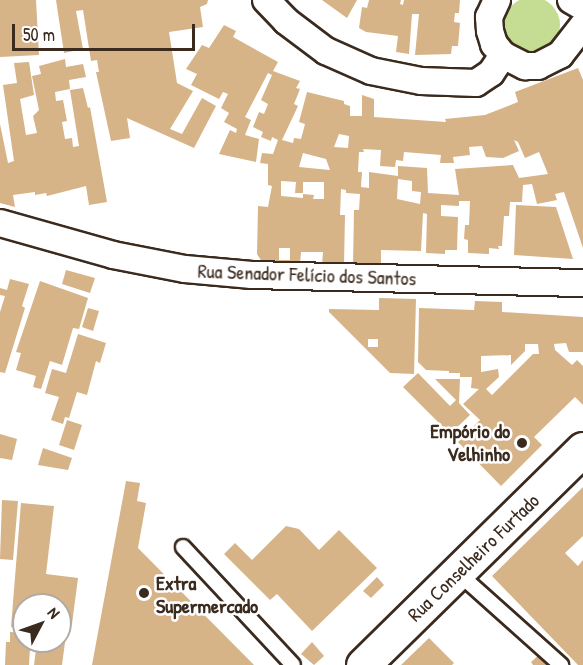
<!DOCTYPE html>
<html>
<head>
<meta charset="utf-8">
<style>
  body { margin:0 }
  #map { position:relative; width:583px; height:665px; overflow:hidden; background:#fff; font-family:"Patrick Hand",sans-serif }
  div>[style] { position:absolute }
  .green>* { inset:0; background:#c4dd93 }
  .round { border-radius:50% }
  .building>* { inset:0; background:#d7b388 }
  .roads { filter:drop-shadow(2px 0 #3b2a1e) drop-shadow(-2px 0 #3b2a1e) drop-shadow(0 2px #3b2a1e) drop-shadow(0 -2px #3b2a1e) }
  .lane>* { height:14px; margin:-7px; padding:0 7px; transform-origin:7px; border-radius:7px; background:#fff }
  .street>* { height:26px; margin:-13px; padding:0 13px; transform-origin:13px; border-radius:13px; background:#fff }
  .secondary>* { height:33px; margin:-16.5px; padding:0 16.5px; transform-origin:16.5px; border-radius:16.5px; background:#fff }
  .dots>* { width:16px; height:16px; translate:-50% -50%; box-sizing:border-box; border:3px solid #fff; border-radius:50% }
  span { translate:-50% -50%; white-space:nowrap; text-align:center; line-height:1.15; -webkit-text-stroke:5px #fff; paint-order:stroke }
  .street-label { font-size:20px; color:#3b2a1e }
  .poi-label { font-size:20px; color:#3b2a1e; font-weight:700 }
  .right { translate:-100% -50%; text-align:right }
  .left { translate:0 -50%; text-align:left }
  .north { position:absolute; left:12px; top:593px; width:60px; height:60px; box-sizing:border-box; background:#fff; border:2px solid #b1aaa5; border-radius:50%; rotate:49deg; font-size:16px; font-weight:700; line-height:24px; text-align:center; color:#3b2a1e }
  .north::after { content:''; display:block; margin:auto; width:21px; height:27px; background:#3b2a1e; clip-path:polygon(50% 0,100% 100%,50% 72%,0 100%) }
  .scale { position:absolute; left:12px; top:24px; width:183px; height:27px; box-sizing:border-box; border:3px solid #3b2a1e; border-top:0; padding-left:8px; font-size:18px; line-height:21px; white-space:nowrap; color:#3b2a1e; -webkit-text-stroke:4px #fff; paint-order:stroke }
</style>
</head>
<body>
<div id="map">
  <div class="green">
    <i class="round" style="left:504px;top:-3px;width:56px;height:56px"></i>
  </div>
  <div class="building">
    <i style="clip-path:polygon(0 0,36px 0,39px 55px,0 57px)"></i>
    <i style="clip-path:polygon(56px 0,208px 0,207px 4px,200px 7px,203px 27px,169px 32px,177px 83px,193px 91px,170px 129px,182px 134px,202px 98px,216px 106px,194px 148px,127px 118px,130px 138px,111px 141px,96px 72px,99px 72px,97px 60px,91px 61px,83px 10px,76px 11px,83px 49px,64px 53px)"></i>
    <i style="clip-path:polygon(322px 0,357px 0,347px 18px)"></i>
    <i style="clip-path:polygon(369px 0,401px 0,400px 4px,403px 5px,404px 0,460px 0,459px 13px,455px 13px,454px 22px,460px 23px,458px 46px,452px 46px,451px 54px,415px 55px,419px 14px,412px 14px,409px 54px,396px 52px,398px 36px,366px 32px,359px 28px,362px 7px,367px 8px)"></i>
    <i style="clip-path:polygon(evenodd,224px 25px,236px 31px,233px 37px,278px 62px,273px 71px,300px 81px,296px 88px,300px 89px,294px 104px,298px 106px,282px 140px,293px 143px,294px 138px,301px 139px,305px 124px,299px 122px,307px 92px,344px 101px,344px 104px,350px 106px,350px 116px,362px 116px,362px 95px,374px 99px,374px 117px,446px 122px,445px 119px,485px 115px,518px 102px,515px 92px,578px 68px,583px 80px,583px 248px,564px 192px,555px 194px,557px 200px,537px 204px,532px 184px,523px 185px,522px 202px,510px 202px,509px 216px,504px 216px,502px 246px,498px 246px,499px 249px,489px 248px,489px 254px,468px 253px,468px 240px,464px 239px,465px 225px,469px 225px,470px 201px,459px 201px,459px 206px,441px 205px,441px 216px,458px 217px,457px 250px,445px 250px,445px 254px,426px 253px,427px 214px,423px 213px,421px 251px,381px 250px,381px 266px,353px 265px,354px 210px,359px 210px,360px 194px,346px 193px,346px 190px,341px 189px,340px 215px,345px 215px,344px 265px,322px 265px,323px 252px,301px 252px,300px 264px,262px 262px,257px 254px,258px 206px,268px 207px,272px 186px,268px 185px,268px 164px,260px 163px,262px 153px,273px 154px,278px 140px,272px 137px,271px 141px,261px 137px,263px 132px,253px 127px,259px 112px,264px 114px,268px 104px,261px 100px,272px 75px,268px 73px,245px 117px,251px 120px,245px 135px,259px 139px,256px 162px,219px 154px,230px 130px,236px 133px,237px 129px,224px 122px,229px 113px,221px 108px,228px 94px,223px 92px,219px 99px,191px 85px,197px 74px,186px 69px,202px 45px,209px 48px,224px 25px,339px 134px,349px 136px,348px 148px,334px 147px,339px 134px,224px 25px,514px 140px,518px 142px,525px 158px,539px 152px,548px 174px,519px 178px,513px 165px,455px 169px,459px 195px,428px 193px,427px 168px,398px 166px,398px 176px,369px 172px,369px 188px,361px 187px,362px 172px,358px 172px,359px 152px,364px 152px,363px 149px,381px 150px,380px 166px,395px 167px,396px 160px,403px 161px,404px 152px,441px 155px,440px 163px,454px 163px,453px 157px,470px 155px,469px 147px,482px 146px,486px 157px,503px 158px,519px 151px,514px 140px,224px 25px,303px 153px,326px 159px,330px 170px,299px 167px,303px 153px,224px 25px,398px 179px,412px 181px,412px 191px,421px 192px,420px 204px,397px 199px,398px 179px,224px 25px,281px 181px,296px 182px,295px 193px,303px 193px,303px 182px,324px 182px,324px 199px,313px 199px,314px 195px,303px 194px,303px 198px,281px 196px,281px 181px,224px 25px,279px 248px,290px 248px,290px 260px,279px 260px,279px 248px)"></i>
    <i style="clip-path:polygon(65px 59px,66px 67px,83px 64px,86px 77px,69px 80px,70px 89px,55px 92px,56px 101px,63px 100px,67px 121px,62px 122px,65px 139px,72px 138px,73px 147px,79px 146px,70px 90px,83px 88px,88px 108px,90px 107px,107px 202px,89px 205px,86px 186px,47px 196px,46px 193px,35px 195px,35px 192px,13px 195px,15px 207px,0 203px,0 124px,8px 163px,14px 161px,3px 85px,17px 83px,14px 63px,29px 62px,34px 95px,20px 99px,26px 135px,37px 133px,33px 116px,39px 110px,32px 76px,41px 74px,39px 66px)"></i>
    <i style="clip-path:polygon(516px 205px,556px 207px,573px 259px,514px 255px)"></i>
    <i style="clip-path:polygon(66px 270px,95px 278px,90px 293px,62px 284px)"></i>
    <i style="clip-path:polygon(10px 279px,29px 284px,22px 306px,25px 308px,5px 373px,0 372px,0 312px,5px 296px,0 295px,0 288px,7px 290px)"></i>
    <i style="clip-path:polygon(40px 281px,88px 298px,79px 329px,73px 328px,62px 365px,50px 361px,41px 389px,33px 387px,36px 376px,16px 370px,21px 353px,16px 352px)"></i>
    <i style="clip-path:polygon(evenodd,379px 298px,416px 299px,414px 374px,390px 373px,329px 312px,329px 309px,379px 310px,379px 298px,368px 339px,378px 339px,378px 347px,368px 347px,368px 339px)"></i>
    <i style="clip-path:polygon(evenodd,475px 301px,502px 302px,502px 312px,583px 317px,583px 352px,569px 352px,566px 343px,554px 344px,555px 350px,572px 365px,577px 360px,583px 366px,583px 405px,575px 397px,534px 437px,542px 445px,501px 486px,458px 442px,480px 420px,463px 404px,479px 389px,471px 388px,472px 377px,460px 377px,460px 373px,449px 373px,449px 371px,426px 370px,418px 362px,419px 308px,474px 310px,475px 301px,525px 344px,538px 344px,539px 354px,533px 354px,492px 395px,486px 389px,499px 377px,498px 369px,481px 372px,481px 356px,511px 355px,511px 365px,525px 351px,525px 344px)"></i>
    <i style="clip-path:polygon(88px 308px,99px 311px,93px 331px,82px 327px)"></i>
    <i style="clip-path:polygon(78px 334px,106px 343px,100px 363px,96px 361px,87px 395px,77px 392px,69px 418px,65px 417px,63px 424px,51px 420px,59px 397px,45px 393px,52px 369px,66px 373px)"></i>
    <i style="clip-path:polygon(418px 373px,450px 406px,456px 400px,435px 379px,460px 379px,459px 403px,470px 415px,450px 434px,403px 387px)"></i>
    <i style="clip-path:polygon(67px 420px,82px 425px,74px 450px,59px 445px)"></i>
    <i style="clip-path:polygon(0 434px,17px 439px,12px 460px,0 458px)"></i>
    <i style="clip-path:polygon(43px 448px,72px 458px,68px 470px,38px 465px)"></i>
    <i style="clip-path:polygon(126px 481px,140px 483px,137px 501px,146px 503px,138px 548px,254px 665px,92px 665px)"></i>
    <i style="clip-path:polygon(583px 487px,583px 536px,565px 553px,578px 566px,583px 560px,583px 665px,578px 665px,492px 576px)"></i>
    <i style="clip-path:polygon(2px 500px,18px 501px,13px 560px,0 559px)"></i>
    <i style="clip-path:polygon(21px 503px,54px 506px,46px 574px,78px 578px,72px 624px,63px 623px,61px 632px,60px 605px,24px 605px,24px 628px,11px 627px)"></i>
    <i style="clip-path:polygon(286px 526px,299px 529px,319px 550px,339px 530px,377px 568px,312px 631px,277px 594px,270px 600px,224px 554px,235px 543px,252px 560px)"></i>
    <i style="clip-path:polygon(377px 577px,384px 585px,371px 598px,363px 591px)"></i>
    <i style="clip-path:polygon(10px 632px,24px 633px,24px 641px,27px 641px,27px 648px,30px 648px,29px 665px,5px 665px,6px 642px,10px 642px)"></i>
    <i style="clip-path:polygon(60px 634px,66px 635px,62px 665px,34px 665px,37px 641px,60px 641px)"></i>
    <i style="clip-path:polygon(429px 638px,454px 663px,452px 665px,401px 665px)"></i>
    <i style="clip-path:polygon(312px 642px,324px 656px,314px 665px,301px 654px)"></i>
    <i style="clip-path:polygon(540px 654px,551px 665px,533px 665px,531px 662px)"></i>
  </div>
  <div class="roads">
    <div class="lane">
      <i style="left:183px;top:547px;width:161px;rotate:47deg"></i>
      <i style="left:457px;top:572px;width:140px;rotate:41.8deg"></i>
    </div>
    <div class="street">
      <i style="left:266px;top:0;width:29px;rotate:46deg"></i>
      <i style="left:286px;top:21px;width:50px;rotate:36.9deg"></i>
      <i style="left:326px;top:51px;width:49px;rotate:24deg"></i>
      <i style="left:371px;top:71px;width:51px;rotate:11.3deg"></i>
      <i style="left:421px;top:81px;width:55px;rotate:2.1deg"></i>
      <i style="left:476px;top:83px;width:18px;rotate:-34deg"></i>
      <i style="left:491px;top:73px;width:22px;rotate:-56deg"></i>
      <i style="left:497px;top:0;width:19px;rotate:115deg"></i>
      <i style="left:489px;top:17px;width:14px;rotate:86deg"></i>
      <i style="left:490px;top:31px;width:14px;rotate:73deg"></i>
      <i style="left:494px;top:44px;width:14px;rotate:51deg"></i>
      <i style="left:503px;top:55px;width:25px;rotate:27deg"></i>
      <i style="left:525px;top:66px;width:13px"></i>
      <i style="left:538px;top:66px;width:25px;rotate:-27deg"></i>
      <i style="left:560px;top:55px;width:37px;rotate:-52deg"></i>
      <i style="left:571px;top:0;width:14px;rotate:30deg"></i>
      <i style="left:0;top:223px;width:117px;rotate:15.8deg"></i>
      <i style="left:113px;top:255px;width:73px;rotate:11deg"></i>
      <i style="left:185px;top:269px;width:67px;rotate:5.1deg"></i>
      <i style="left:252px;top:275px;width:331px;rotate:1.4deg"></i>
    </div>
    <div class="secondary">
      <i style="left:363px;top:665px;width:308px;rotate:-44.5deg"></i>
    </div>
  </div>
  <div class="dots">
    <i style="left:522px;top:443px;background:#3b2a1e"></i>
    <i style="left:144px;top:593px;background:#3b2a1e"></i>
  </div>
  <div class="street-label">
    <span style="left:307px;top:274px;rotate:2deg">Rua Senador Felício dos Santos</span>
    <span style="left:473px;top:557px;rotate:-44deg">Rua Conselheiro Furtado</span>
  </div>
  <div class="poi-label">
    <span class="right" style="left:510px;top:442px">Empório do<br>Velhinho</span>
    <span class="left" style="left:156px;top:594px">Extra<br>Supermercado</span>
  </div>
  <div class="north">N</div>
  <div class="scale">50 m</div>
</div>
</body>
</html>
